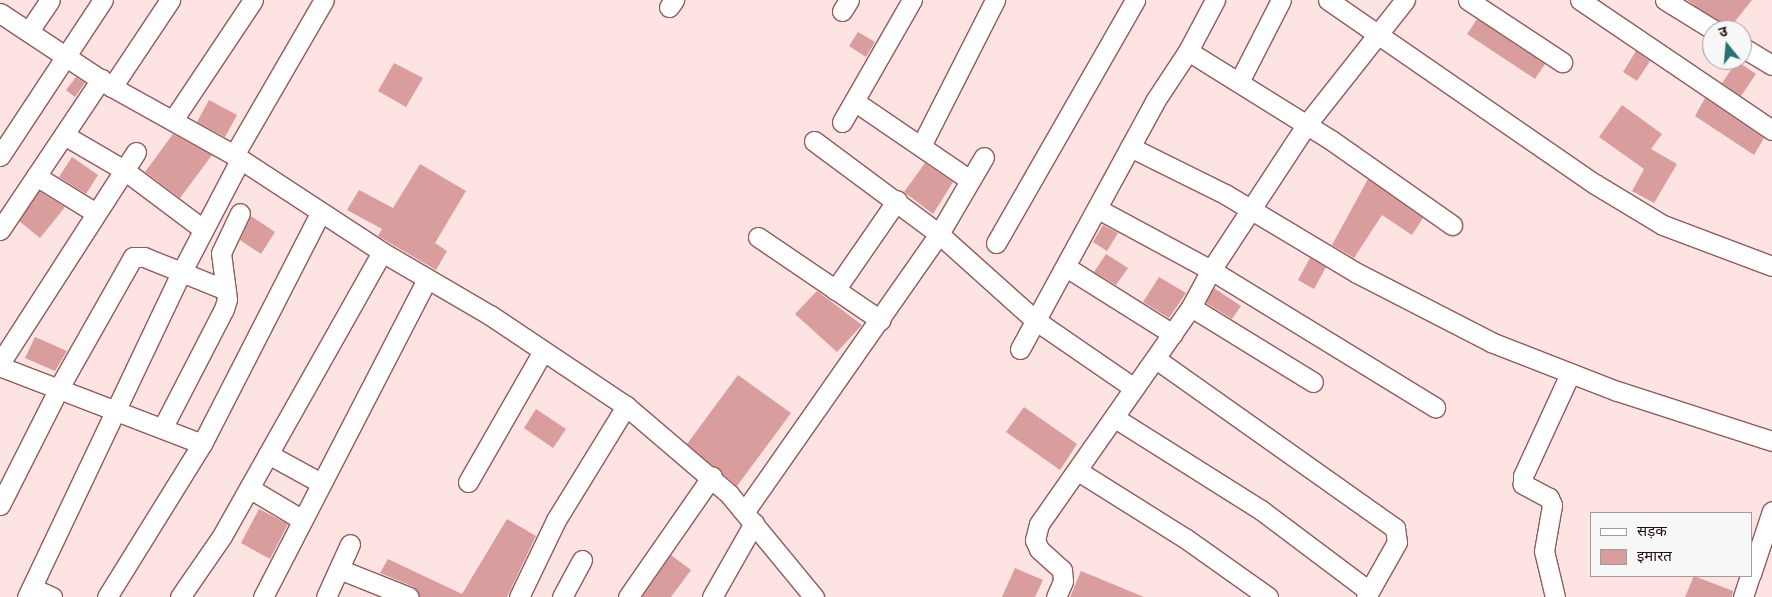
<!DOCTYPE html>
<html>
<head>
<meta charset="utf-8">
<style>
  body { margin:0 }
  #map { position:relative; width:1772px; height:597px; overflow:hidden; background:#fde3e2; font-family:"IBM Plex Serif","Noto Sans Devanagari",serif }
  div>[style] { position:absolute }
  .building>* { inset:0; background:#d99d9d }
  .roads { filter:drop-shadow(1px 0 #915a5b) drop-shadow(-1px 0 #915a5b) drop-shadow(0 1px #915a5b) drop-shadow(0 -1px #915a5b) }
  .street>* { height:19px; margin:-9.5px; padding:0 9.5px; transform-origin:9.5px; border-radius:9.5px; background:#fff }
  span { translate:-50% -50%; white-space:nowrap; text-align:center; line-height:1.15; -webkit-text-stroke:5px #f7f7f7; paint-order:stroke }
  .legend { position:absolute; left:1590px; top:512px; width:162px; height:65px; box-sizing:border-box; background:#f7f7f7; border:1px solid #a39a9b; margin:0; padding:6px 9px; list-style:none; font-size:15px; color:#250f10 }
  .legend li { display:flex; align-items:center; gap:10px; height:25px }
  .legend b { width:25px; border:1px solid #a39a9b }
  .north { position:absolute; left:1702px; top:20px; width:50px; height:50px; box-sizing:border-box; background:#f7f7f7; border:1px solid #a39a9b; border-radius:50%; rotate:343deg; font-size:14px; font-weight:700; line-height:20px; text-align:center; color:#250f10 }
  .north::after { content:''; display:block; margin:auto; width:18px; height:22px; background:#267174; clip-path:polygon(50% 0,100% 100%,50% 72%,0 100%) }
</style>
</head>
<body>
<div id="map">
  <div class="building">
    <i style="clip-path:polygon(1687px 0,1752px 0,1728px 30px)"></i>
    <i style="clip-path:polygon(1477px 19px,1545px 64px,1535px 79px,1467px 34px)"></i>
    <i style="clip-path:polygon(858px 32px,875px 42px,866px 57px,849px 46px)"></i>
    <i style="clip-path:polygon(1636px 51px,1650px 61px,1637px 81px,1623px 72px)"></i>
    <i style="clip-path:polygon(1737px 61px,1756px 74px,1741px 96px,1722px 83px)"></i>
    <i style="clip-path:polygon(394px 63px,423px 78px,406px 107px,378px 91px)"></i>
    <i style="clip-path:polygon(76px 77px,85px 83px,75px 97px,66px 90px)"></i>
    <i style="clip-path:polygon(1705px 98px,1764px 138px,1754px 155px,1695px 116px)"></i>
    <i style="clip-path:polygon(209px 100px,237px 115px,225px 137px,197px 122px)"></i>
    <i style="clip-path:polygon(1622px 105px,1662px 134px,1651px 149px,1677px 164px,1654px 203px,1632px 191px,1644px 169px,1599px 137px)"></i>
    <i style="clip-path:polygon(173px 134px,212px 155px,180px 198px,145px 172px)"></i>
    <i style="clip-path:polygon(72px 157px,98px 175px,86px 194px,59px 177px)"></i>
    <i style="clip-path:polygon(925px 163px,953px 182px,933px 214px,904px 192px)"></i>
    <i style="clip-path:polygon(420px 164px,466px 191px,435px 243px,447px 251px,436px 270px,378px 236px,382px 229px,347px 210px,359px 190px,393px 208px)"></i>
    <i style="clip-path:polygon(1368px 179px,1423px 218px,1412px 235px,1382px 215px,1354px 258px,1332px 245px)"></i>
    <i style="clip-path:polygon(39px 191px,65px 207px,40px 238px,19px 221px)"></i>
    <i style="clip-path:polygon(251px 216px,275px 232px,261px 254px,240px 240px)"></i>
    <i style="clip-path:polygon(1103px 225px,1118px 233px,1107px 251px,1093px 242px)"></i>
    <i style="clip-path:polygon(1106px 254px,1128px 268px,1116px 285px,1094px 272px)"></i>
    <i style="clip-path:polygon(1310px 258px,1326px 267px,1314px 289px,1298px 280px)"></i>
    <i style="clip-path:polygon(1159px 277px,1186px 293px,1169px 318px,1143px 302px)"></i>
    <i style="clip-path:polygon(1214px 288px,1241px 306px,1232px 319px,1206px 303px)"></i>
    <i style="clip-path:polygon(817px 291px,862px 325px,837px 352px,795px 314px)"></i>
    <i style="clip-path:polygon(35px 337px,67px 351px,55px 371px,25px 358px)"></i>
    <i style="clip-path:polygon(738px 375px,791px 413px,737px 486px,687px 444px)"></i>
    <i style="clip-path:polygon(1024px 407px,1077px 444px,1060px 470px,1006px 432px)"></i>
    <i style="clip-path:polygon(536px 409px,566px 429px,553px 448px,524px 428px)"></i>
    <i style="clip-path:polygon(259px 509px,288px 524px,270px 559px,241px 543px)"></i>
    <i style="clip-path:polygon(507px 519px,536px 536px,507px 597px,420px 597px,414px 587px,380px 573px,388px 559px,462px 594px)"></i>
    <i style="clip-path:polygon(671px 555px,691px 570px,671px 597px,642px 597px)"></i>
    <i style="clip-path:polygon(1015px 568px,1043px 580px,1035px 597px,1002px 597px)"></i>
    <i style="clip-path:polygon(1081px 571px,1144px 597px,1070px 597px)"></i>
    <i style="clip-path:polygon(1694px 576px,1733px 591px,1732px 597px,1685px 597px)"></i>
  </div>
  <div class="roads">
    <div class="street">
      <i style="left:1328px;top:0;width:324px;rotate:34.6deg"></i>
      <i style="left:1595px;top:184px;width:79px;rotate:31.1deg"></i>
      <i style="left:1663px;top:225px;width:116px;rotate:20.6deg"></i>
      <i style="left:1468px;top:0;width:113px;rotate:33.4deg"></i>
      <i style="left:1580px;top:0;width:232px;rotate:34.1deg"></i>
      <i style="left:1665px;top:0;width:57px;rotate:31.5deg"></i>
      <i style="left:669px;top:7px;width:9px;rotate:-54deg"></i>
      <i style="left:842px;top:11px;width:13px;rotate:-58deg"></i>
      <i style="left:0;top:13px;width:134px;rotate:33.5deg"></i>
      <i style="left:112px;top:87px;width:140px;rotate:29.1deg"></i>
      <i style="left:234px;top:155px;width:177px;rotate:33.2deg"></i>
      <i style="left:382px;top:252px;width:125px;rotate:30.3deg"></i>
      <i style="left:490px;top:315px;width:164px;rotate:33.8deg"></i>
      <i style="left:626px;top:406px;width:135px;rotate:40.5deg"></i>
      <i style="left:729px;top:494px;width:134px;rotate:50.5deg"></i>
      <i style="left:29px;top:31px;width:37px;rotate:-56deg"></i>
      <i style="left:1742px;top:47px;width:35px;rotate:31deg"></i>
      <i style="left:1188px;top:51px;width:168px;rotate:31.9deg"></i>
      <i style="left:1331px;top:140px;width:148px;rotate:35.1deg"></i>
      <i style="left:1239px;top:82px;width:92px;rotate:-62.9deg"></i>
      <i style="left:112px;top:87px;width:105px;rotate:-56.3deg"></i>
      <i style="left:854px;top:101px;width:140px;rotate:34.3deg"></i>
      <i style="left:173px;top:120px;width:144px;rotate:-56.3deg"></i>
      <i style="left:842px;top:122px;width:141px;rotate:-60.2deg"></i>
      <i style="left:64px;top:135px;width:69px;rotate:30.3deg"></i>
      <i style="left:124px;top:170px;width:99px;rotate:36.8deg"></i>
      <i style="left:814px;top:141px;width:156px;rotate:36.6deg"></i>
      <i style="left:939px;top:234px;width:129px;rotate:41.9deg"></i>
      <i style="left:1035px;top:320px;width:120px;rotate:34.5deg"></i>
      <i style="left:921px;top:146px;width:164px;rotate:-63.1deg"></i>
      <i style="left:1130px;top:147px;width:106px;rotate:26.3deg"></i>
      <i style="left:1225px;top:194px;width:154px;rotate:30.9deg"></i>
      <i style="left:1357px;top:273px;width:151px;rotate:27.2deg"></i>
      <i style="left:1491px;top:342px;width:135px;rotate:21.3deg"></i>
      <i style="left:1617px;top:391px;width:163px;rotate:17.9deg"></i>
      <i style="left:136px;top:152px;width:251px;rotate:122.8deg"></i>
      <i style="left:0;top:363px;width:6px;rotate:51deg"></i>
      <i style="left:4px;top:368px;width:212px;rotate:21deg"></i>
      <i style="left:234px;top:155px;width:179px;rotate:-59.9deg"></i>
      <i style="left:0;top:156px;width:187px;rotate:-56.6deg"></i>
      <i style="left:36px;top:176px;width:70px;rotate:31.7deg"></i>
      <i style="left:1098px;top:209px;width:128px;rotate:28.4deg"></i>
      <i style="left:1211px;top:270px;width:263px;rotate:31.5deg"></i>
      <i style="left:0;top:230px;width:182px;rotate:-56.2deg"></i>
      <i style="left:758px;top:237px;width:148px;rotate:34.2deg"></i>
      <i style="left:996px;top:243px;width:280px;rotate:-60.2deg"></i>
      <i style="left:1066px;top:267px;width:126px;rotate:32.1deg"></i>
      <i style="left:835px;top:290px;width:109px;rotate:-55.4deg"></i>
      <i style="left:1191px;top:307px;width:143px;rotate:31.6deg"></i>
      <i style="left:1020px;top:349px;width:282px;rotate:-61.4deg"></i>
      <i style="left:1155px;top:101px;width:60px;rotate:-56.6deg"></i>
      <i style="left:1188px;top:51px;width:58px;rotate:-62.1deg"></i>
      <i style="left:1156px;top:359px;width:293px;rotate:35.3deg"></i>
      <i style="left:1395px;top:528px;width:14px;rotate:82deg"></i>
      <i style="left:1397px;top:542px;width:63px;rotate:119.4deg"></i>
      <i style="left:1115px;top:418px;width:173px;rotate:32.2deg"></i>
      <i style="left:1261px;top:510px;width:135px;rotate:36.9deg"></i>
      <i style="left:163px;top:427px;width:133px;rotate:-62.7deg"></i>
      <i style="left:224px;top:309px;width:10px;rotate:-73deg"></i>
      <i style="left:227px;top:299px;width:46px;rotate:-97.4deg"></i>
      <i style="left:221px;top:253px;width:44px;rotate:-64.6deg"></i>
      <i style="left:268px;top:454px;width:60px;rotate:28.7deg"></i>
      <i style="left:1078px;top:471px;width:126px;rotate:32.1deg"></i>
      <i style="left:1185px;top:538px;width:102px;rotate:35.4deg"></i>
      <i style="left:468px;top:482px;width:151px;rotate:-60.2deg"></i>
      <i style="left:249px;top:488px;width:61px;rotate:30.8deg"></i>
      <i style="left:0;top:505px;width:133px;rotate:-63.2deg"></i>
      <i style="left:60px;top:386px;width:148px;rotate:-60.5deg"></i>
      <i style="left:133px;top:257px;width:11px"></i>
      <i style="left:144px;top:257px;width:88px;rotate:21.9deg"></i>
      <i style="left:745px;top:511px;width:338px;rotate:-55deg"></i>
      <i style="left:939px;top:234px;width:89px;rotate:-59.7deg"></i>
      <i style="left:339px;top:569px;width:75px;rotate:21.8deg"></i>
      <i style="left:1751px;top:574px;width:66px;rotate:-71.6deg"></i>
      <i style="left:32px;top:588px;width:22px;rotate:24deg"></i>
      <i style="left:27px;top:597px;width:359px;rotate:-64.6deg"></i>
      <i style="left:181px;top:273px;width:127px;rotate:-62.4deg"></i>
      <i style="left:107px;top:597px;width:180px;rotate:-58.2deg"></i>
      <i style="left:202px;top:444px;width:259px;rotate:-62.9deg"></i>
      <i style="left:180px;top:597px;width:74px;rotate:-55.5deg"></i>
      <i style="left:222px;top:536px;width:326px;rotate:-60.6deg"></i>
      <i style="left:263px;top:597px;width:358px;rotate:-62.7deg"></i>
      <i style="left:326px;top:597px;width:58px;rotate:-65.6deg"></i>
      <i style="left:519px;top:597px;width:85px;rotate:-64.3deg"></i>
      <i style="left:556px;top:520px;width:134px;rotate:-58.4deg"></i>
      <i style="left:562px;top:597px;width:42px;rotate:-61.6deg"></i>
      <i style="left:628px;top:597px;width:147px;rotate:-55.2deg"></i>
      <i style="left:712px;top:597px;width:85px;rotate:-60.4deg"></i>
      <i style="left:1056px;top:597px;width:17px;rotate:-66deg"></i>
      <i style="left:1063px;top:581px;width:11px;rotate:-95deg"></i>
      <i style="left:1062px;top:570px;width:31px;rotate:-138deg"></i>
      <i style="left:1039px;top:549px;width:10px;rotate:-114deg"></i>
      <i style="left:1035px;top:540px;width:16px;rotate:-76deg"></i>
      <i style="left:1039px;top:524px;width:265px;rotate:-55deg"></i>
      <i style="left:1191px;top:307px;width:42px;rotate:-61.6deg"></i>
      <i style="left:1211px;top:270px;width:175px;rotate:-56.7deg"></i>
      <i style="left:1307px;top:124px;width:158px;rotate:-51.7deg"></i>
      <i style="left:1555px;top:597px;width:47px;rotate:-103.4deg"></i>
      <i style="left:1544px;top:551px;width:47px;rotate:-80.1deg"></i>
      <i style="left:1552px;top:505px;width:8px;rotate:-113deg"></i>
      <i style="left:1549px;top:498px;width:30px;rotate:-152deg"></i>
      <i style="left:1523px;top:484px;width:8px;rotate:-90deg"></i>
      <i style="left:1523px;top:476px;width:112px;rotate:-65.3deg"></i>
      <i style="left:1743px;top:597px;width:22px;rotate:-72deg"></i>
    </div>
  </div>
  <ul class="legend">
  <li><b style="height:6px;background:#fff"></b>सड़क</li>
  <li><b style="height:14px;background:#d99d9d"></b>इमारत</li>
  </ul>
  <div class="north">उ</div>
</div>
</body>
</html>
